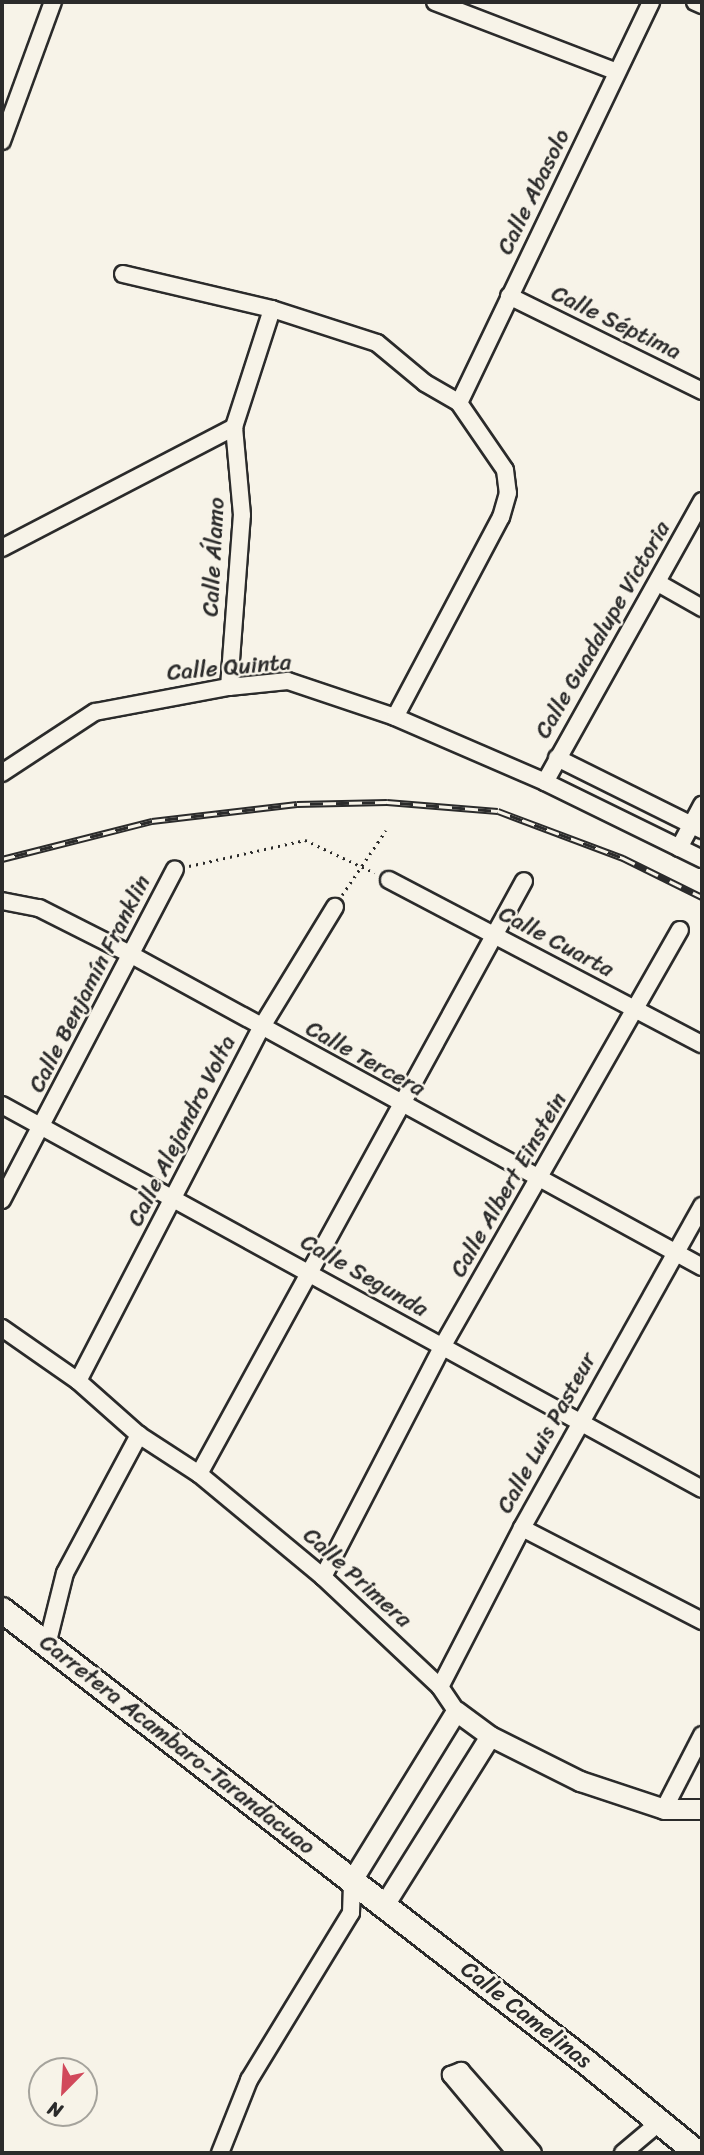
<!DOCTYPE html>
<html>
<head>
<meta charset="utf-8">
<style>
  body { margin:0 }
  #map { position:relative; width:704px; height:2155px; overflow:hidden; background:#f7f3e8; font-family:Sriracha,sans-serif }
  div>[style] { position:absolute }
  .path>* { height:2.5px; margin-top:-1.25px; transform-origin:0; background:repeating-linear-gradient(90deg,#2b2b2b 0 2px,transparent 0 7px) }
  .roads { filter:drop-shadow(2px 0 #2b2b2b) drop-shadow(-2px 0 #2b2b2b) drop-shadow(0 2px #2b2b2b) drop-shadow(0 -2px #2b2b2b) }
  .minor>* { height:16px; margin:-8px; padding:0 8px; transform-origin:8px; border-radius:8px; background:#f7f3e8 }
  .tertiary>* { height:19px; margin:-9.5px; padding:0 9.5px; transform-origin:9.5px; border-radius:9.5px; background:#f7f3e8 }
  .primary>* { height:24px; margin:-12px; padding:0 12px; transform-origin:12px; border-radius:12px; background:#f7f3e8 }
  .rail>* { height:7px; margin-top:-3.5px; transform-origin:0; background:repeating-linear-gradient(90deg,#f7f3e8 0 13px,#2b2b2b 0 26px); box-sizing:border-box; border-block:2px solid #2b2b2b }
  span { translate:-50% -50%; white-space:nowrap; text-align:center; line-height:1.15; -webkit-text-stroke:5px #f7f3e8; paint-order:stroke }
  .street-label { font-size:23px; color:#2b2b2b }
  .frame { position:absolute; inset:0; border:4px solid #2b2b2b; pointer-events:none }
  .north { position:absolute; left:28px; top:2057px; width:70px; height:70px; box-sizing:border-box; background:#f7f3e8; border:2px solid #a5a39c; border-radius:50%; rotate:204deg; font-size:19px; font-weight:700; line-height:28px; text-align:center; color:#2b2b2b }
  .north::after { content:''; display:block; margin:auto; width:24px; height:32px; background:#d1495b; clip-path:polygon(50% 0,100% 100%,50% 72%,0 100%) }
</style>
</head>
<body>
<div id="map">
  <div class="path">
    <i style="left:189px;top:866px;width:119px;rotate:-12.6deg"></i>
    <i style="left:305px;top:840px;width:77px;rotate:25.2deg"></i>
    <i style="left:342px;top:895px;width:78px;rotate:-55.9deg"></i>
  </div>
  <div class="roads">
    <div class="minor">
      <i style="left:435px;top:2px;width:195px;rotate:21deg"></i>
      <i style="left:695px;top:2px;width:8px;rotate:23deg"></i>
      <i style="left:2px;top:141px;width:148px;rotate:-69.9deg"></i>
      <i style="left:123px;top:274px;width:153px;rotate:13.2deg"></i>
      <i style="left:272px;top:309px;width:110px;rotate:17.9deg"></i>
      <i style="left:377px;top:343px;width:62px;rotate:39.8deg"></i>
      <i style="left:425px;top:383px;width:39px;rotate:30deg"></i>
      <i style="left:459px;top:403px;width:81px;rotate:55.5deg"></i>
      <i style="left:505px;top:470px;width:23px;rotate:83deg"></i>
      <i style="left:508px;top:493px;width:25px;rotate:106deg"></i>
      <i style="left:501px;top:517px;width:226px;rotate:117.9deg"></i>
      <i style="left:509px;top:296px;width:215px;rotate:26.2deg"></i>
      <i style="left:459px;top:403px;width:445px;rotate:-64.4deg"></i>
      <i style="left:2px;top:548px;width:262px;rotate:-27.5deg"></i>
      <i style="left:658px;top:583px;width:51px;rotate:29.6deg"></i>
      <i style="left:229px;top:687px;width:172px;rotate:-85.7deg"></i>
      <i style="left:242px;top:515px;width:88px;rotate:-95.2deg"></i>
      <i style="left:234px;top:427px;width:124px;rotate:-72.1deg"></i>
      <i style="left:557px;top:758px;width:162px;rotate:26.4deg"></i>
      <i style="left:2px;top:773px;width:111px;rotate:-33.3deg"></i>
      <i style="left:95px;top:712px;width:136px;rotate:-10.6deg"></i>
      <i style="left:229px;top:687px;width:59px;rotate:-5.8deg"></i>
      <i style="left:288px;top:681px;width:113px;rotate:18.6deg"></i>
      <i style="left:395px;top:717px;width:163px;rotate:23.4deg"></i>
      <i style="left:545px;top:782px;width:175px;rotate:26.1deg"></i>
      <i style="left:545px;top:782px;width:322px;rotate:-60.8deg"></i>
      <i style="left:679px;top:848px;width:49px;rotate:-61.9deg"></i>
      <i style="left:389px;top:880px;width:353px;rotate:27.7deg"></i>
      <i style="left:2px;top:901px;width:38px;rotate:11deg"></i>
      <i style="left:39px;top:908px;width:100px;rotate:26.8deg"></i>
      <i style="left:128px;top:953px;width:654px;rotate:28.68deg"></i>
      <i style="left:2px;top:1105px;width:798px;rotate:28.75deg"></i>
      <i style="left:2px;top:1200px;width:373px;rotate:-62.4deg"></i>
      <i style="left:2px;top:1328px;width:93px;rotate:34.9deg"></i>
      <i style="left:78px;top:1381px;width:81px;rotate:41.5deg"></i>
      <i style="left:139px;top:1435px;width:72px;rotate:33deg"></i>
      <i style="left:199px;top:1474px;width:161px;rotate:39.7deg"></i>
      <i style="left:323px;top:1577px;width:161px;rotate:43.2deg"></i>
      <i style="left:440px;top:1687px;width:29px;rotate:56deg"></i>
      <i style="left:78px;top:1381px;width:398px;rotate:-62.6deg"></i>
      <i style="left:261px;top:1028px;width:142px;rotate:-58.6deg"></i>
      <i style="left:199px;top:1474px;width:676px;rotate:-61.27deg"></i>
      <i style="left:522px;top:1528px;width:203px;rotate:27.3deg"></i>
      <i style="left:323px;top:1577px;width:259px;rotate:-62.6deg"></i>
      <i style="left:442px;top:1347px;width:480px;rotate:-60.3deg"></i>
      <i style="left:47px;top:1645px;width:74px;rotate:-76deg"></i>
      <i style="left:65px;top:1573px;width:157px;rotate:-61.8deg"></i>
      <i style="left:440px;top:1687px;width:179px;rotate:-62.7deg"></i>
      <i style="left:522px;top:1528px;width:369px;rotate:-60.8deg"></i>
      <i style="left:664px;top:1809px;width:83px;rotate:-62.8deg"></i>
      <i style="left:220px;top:2153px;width:79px;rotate:-68.3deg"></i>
      <i style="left:249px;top:2080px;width:196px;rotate:-58.6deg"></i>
      <i style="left:351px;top:1913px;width:33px;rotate:-88deg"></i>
      <i style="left:516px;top:2153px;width:102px;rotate:-129.8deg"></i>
      <i style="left:451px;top:2075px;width:11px;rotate:-22deg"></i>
      <i style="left:461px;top:2071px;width:109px;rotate:48.7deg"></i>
      <i style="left:623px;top:2153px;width:50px;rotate:-40.1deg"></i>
    </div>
    <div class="tertiary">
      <i style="left:352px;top:1880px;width:198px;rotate:-58.4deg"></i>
      <i style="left:456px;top:1711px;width:42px;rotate:36.3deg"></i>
      <i style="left:490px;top:1736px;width:101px;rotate:26.6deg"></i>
      <i style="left:580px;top:1781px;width:89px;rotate:18.4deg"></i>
      <i style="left:664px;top:1809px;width:38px"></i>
      <i style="left:384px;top:1905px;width:199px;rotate:-57.9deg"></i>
    </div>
    <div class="primary">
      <i style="left:2px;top:1610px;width:738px;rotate:37.74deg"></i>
      <i style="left:586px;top:2062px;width:144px;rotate:39.3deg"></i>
    </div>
  </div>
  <div class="rail">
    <i style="left:2px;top:859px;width:155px;rotate:-14.2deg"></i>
    <i style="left:152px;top:821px;width:146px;rotate:-6.7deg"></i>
    <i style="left:297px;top:804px;width:90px;rotate:-1.3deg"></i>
    <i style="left:387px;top:802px;width:111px;rotate:4.6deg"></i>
    <i style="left:498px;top:811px;width:134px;rotate:20.6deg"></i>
    <i style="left:623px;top:858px;width:88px;rotate:26.3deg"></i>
  </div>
  <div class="street-label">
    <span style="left:534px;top:192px;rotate:-64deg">Calle Abasolo</span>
    <span style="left:616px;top:323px;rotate:26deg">Calle Séptima</span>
    <span style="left:214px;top:557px;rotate:-87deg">Calle Álamo</span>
    <span style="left:603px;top:630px;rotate:-60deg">Calle Guadalupe Victoria</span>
    <span style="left:229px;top:668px;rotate:-5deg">Calle Quinta</span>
    <span style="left:556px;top:942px;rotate:28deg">Calle Cuarta</span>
    <span style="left:90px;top:984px;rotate:-63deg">Calle Benjamín Franklin</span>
    <span style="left:365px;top:1059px;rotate:29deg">Calle Tercera</span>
    <span style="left:182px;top:1131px;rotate:-63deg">Calle Alejandro Volta</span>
    <span style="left:509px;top:1185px;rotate:-60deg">Calle Albert Einstein</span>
    <span style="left:364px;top:1276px;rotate:30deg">Calle Segunda</span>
    <span style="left:547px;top:1433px;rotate:-61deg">Calle Luis Pasteur</span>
    <span style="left:357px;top:1578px;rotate:42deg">Calle Primera</span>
    <span style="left:177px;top:1745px;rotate:38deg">Carretera Acambaro-Tarandacuao</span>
    <span style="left:526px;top:2015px;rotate:38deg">Calle Camelinas</span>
  </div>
  <div class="frame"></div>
  <div class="north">N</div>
</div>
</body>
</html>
